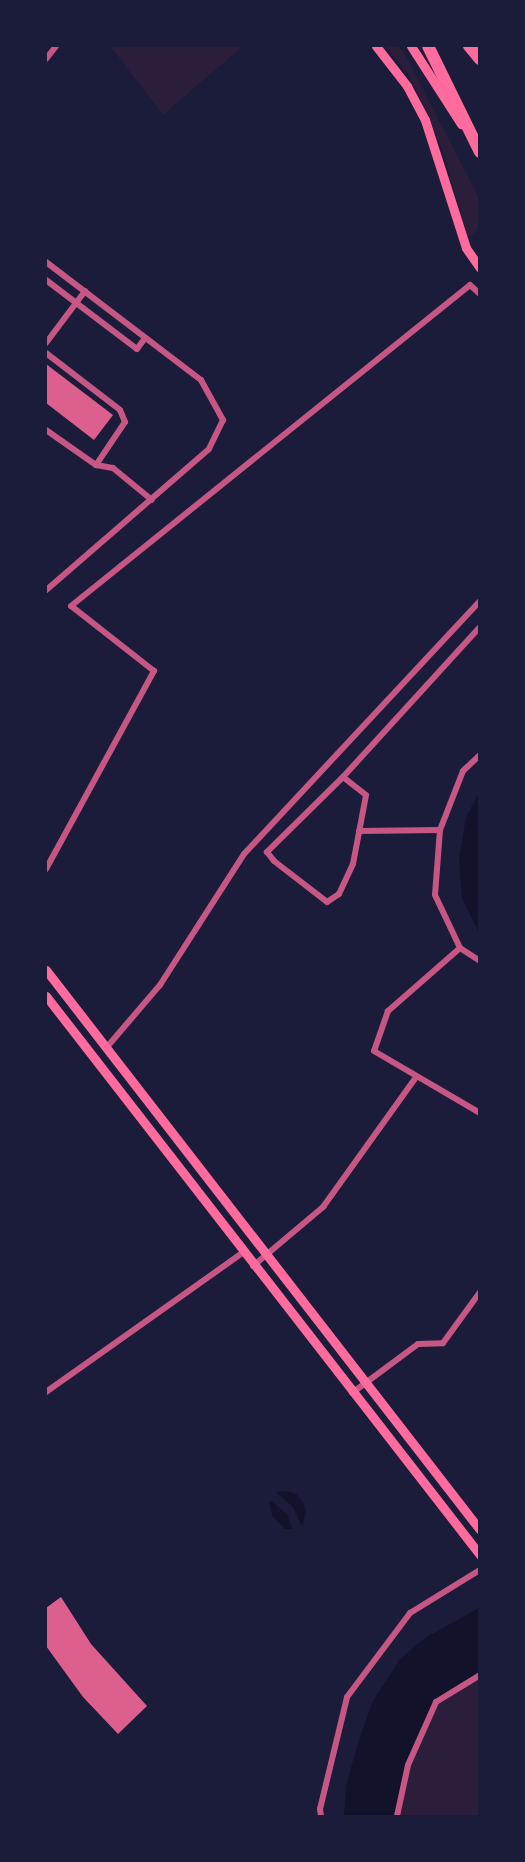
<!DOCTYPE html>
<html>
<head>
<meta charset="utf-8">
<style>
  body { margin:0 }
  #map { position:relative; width:525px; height:1862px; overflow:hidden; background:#1b1b3a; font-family:"PT Sans Narrow",sans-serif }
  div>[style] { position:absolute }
  .green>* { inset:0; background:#2a1e3b }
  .water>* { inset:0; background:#12122b }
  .building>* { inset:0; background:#dd5f8e }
  .minor>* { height:6px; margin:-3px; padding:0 3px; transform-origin:3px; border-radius:3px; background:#c65784 }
  .secondary>* { height:9px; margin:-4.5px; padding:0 4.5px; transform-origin:4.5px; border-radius:4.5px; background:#ff6b9d }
  .motorway>* { height:12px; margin:-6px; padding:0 6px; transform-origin:6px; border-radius:6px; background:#ff6b9d }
  span { translate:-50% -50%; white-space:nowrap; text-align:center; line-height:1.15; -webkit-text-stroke:5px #1b1b3a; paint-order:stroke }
  .frame { position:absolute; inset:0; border:47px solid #1b1b3a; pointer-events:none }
</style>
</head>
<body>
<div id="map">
  <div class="green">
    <i style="clip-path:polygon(110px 46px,243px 46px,163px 115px)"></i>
    <i style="clip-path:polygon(385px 46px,398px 46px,406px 56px,479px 198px,479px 229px,468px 238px,444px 155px,428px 115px,408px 74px)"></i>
    <i style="clip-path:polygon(479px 1674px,479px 1816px,397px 1816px,408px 1765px,436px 1702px)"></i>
  </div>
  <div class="water">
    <i style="clip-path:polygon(479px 793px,479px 933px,462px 898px,459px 860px,466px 817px)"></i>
    <i style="clip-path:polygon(287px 1491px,296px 1494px,304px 1504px,306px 1513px,302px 1526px,292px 1506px,276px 1492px)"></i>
    <i style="clip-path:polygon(271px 1501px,288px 1515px,292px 1529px,285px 1529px,273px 1517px,269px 1503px)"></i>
    <i style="clip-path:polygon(479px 1608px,479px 1674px,436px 1702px,408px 1765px,397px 1816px,344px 1816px,346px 1786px,359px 1740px,373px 1701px,400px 1659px,425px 1638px)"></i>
  </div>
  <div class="building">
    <i style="clip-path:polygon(46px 364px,113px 415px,94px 440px,46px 403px)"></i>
    <i style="clip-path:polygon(61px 1597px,91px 1644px,147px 1706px,118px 1734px,83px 1697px,46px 1646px,46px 1608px)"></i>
  </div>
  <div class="minor">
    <i style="left:46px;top:59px;width:16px;rotate:-52deg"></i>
    <i style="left:46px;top:262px;width:195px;rotate:37.3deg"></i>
    <i style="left:201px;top:380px;width:46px;rotate:61.2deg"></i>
    <i style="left:223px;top:420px;width:32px;rotate:116deg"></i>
    <i style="left:209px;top:449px;width:216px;rotate:139.1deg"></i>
    <i style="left:46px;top:280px;width:114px;rotate:37.2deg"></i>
    <i style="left:137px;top:349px;width:14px;rotate:-54deg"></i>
    <i style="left:46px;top:343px;width:65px;rotate:-53.1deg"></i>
    <i style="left:46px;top:353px;width:93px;rotate:37.6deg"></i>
    <i style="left:120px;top:410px;width:13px;rotate:67deg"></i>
    <i style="left:125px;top:422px;width:52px;rotate:124deg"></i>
    <i style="left:46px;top:430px;width:61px;rotate:35deg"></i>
    <i style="left:96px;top:465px;width:17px;rotate:10deg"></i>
    <i style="left:113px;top:468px;width:50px;rotate:39.4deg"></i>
    <i style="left:480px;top:755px;width:23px;rotate:137deg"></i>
    <i style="left:463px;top:771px;width:63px;rotate:111.3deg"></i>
    <i style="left:440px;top:830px;width:65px;rotate:94.4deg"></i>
    <i style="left:435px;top:895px;width:59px;rotate:64.7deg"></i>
    <i style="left:460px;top:948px;width:24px;rotate:33deg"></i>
    <i style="left:343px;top:777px;width:107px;rotate:135.4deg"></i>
    <i style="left:267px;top:852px;width:11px;rotate:52deg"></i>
    <i style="left:274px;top:861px;width:67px;rotate:37.7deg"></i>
    <i style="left:327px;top:902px;width:14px;rotate:-34deg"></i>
    <i style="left:339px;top:894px;width:33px;rotate:-65deg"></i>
    <i style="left:353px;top:864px;width:70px;rotate:-79.3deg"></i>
    <i style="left:366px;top:795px;width:29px;rotate:-142deg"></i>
    <i style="left:343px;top:777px;width:202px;rotate:-47.6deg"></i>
    <i style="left:359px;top:831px;width:81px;rotate:-0.7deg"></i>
    <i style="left:46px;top:869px;width:226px;rotate:-61.4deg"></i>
    <i style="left:154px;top:671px;width:105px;rotate:-141.9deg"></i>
    <i style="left:71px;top:606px;width:512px;rotate:-38.82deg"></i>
    <i style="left:470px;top:285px;width:13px;rotate:42deg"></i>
    <i style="left:460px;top:948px;width:96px;rotate:138.8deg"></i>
    <i style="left:388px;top:1011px;width:42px;rotate:109.3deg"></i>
    <i style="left:374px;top:1051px;width:123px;rotate:30.3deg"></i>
    <i style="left:107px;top:1047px;width:82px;rotate:-49.5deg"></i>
    <i style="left:160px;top:985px;width:156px;rotate:-57.3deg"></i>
    <i style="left:244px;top:854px;width:346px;rotate:-47deg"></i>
    <i style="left:253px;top:1266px;width:92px;rotate:-40.1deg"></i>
    <i style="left:323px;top:1207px;width:160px;rotate:-54.4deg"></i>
    <i style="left:46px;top:1392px;width:240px;rotate:-35.3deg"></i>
    <i style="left:352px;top:1393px;width:82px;rotate:-36.6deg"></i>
    <i style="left:418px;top:1344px;width:25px;rotate:-2deg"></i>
    <i style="left:443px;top:1343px;width:63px;rotate:-54deg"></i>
    <i style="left:321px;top:1816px;width:7px;rotate:-98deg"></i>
    <i style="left:320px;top:1809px;width:115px;rotate:-76.4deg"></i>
    <i style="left:347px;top:1697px;width:105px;rotate:-53.1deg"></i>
    <i style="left:410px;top:1613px;width:82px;rotate:-31.6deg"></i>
    <i style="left:397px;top:1816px;width:52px;rotate:-77.8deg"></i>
    <i style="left:408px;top:1765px;width:69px;rotate:-66deg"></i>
    <i style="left:436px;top:1702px;width:52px;rotate:-31.5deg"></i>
  </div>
  <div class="secondary">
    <i style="left:376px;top:46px;width:51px;rotate:52.2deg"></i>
    <i style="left:407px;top:86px;width:38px;rotate:62deg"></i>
    <i style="left:425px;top:120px;width:134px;rotate:72.2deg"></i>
    <i style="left:466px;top:248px;width:24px;rotate:55deg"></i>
    <i style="left:411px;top:46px;width:93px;rotate:57.3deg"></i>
    <i style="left:46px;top:970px;width:708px;rotate:52.22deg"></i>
    <i style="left:46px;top:996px;width:708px;rotate:52.17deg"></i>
  </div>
  <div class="motorway">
    <i style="left:428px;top:46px;width:118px;rotate:63.9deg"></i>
    <i style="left:469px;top:46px;width:17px;rotate:50deg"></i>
  </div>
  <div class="frame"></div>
</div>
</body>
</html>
